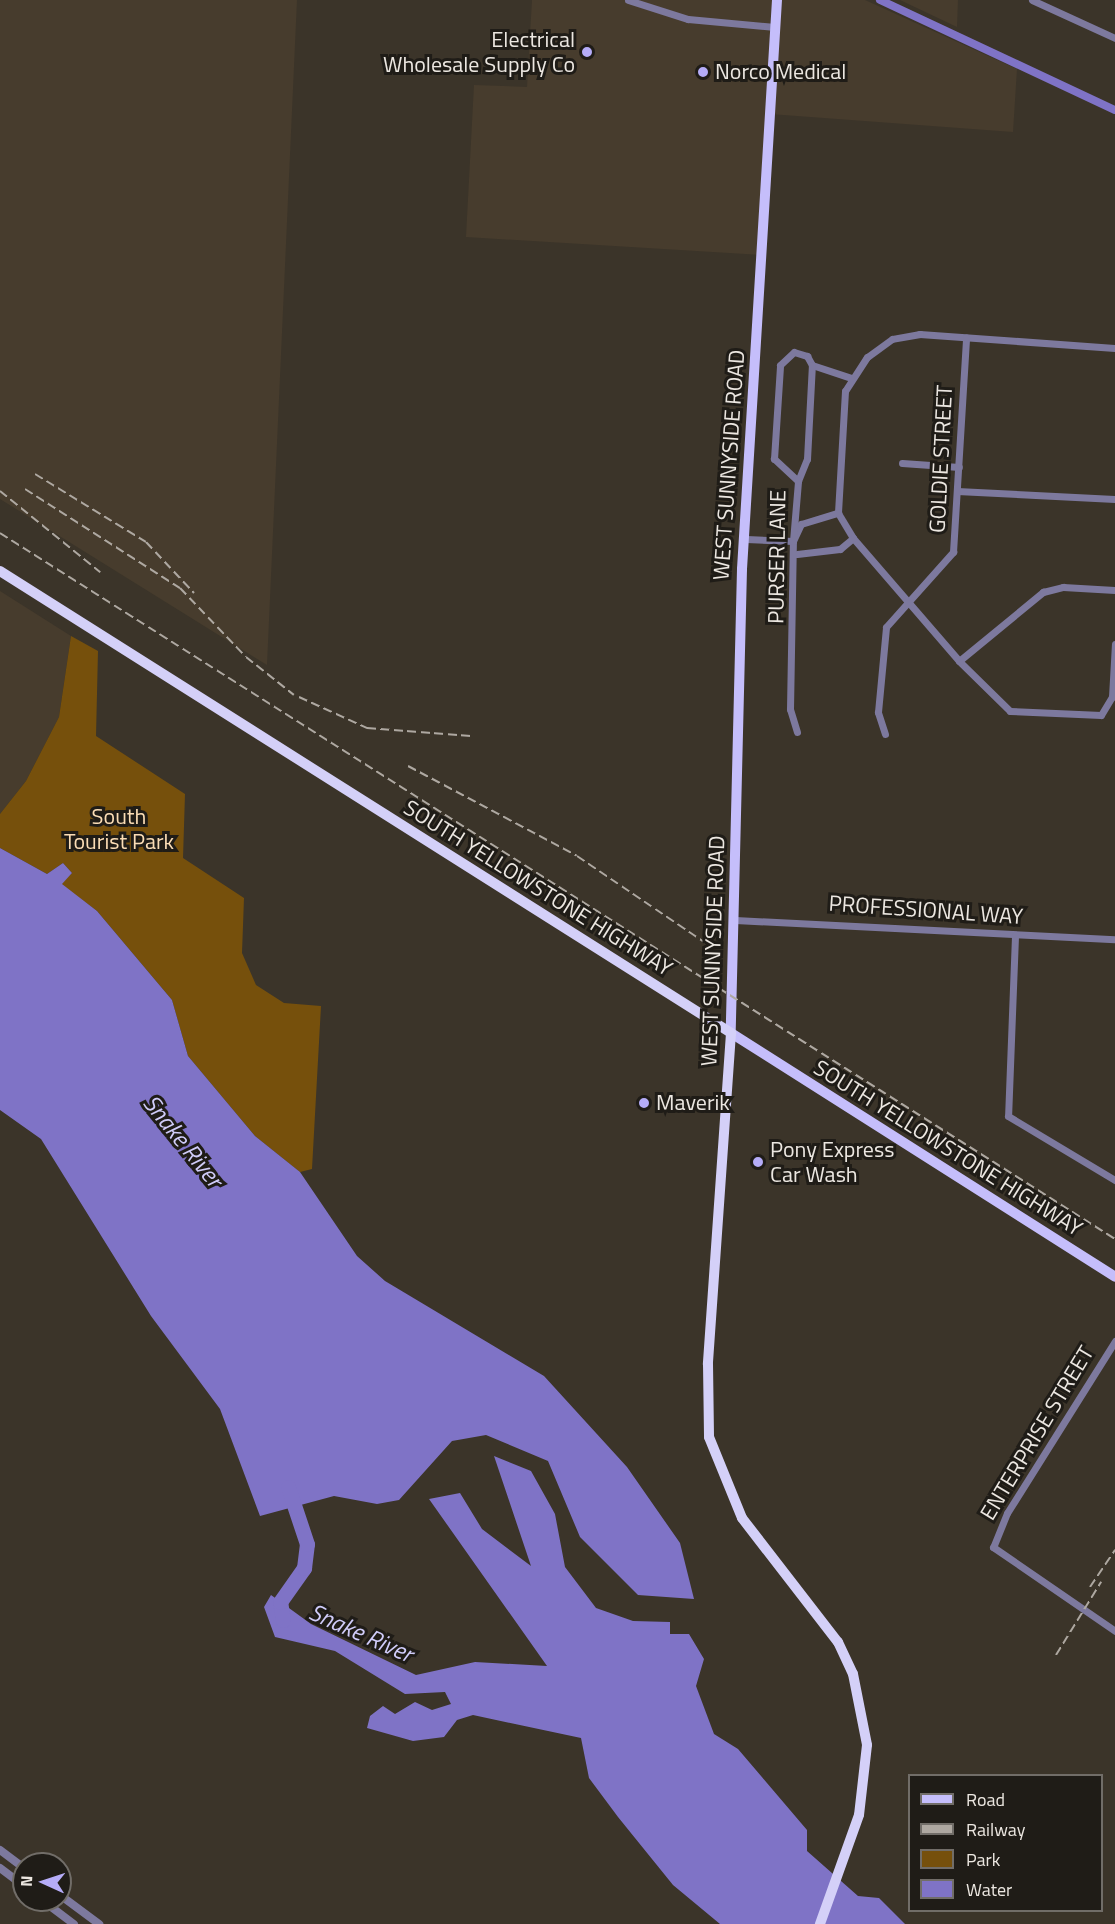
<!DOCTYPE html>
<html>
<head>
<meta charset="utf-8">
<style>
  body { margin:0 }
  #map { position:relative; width:1115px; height:1924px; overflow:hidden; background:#3b3429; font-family:"Titillium Web",sans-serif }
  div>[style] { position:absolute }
  .built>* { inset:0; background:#473c2d }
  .green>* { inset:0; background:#76500c }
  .water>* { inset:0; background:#7f73c6 }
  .canal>* { height:8px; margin:-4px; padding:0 4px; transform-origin:4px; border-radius:4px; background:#7f73c6 }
  .river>* { height:15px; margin:-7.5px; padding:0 7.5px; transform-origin:7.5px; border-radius:7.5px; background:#7f73c6 }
  .minor>* { height:7px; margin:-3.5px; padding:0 3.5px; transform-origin:3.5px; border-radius:3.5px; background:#7d799e }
  .tertiary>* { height:8px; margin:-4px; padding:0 4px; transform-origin:4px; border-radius:4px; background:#7d799e }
  .primary>* { height:10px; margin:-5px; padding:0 5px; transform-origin:5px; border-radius:5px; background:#c5befb }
  .trunk>* { height:10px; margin:-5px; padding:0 5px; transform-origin:5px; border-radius:5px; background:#d4d0f8 }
  .rail>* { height:2px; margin-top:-1px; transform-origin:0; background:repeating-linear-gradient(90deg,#aea8a1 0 9px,transparent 0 13.5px) }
  .dots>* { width:16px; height:16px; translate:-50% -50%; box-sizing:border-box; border:3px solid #1f1c17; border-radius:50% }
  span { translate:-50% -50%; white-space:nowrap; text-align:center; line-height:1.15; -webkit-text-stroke:6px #1f1c17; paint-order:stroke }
  .poi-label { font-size:22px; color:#ece7e1 }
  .right { translate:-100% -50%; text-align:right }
  .left { translate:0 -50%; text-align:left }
  .street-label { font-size:22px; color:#ece7e1 }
  .park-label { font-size:22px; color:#fbddb5 }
  .water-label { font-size:24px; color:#d0ccf9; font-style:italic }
  .legend { position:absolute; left:908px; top:1774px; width:195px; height:138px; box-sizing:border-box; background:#1f1c17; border:2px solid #716d68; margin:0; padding:8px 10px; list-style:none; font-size:18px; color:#ece7e1 }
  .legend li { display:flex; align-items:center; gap:12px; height:30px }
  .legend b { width:30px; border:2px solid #716d68 }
  .north { position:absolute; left:12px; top:1852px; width:60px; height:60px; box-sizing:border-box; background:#1f1c17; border:2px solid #716d68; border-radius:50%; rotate:273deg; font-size:16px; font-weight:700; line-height:24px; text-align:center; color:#ece7e1 }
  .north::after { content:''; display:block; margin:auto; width:21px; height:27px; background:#b5acf8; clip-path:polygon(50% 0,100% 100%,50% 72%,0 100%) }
</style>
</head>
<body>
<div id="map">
  <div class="built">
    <i style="clip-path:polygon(0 0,297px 0,267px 665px,0 499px)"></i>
    <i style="clip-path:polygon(532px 0,865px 0,1017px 69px,1013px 132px,770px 114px,762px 255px,466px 237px,474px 85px,527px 87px)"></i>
    <i style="clip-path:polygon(900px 0,958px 0,957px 27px)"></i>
    <i style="clip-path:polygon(0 591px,71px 636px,59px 717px,26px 781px,0 814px)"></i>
  </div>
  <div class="green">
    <i style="clip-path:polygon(71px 636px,98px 651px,96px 736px,185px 794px,183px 858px,244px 898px,242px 953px,256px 985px,284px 1003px,321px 1006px,312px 1169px,300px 1172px,255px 1136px,188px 1056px,172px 1000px,97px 911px,61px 884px,72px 873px,63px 863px,47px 874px,0 848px,0 814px,26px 781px,59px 717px)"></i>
  </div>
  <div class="water">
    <i style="clip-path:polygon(0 848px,47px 874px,63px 863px,72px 873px,62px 884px,97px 911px,172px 1000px,188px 1056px,255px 1136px,300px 1172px,357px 1256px,385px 1281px,544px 1376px,627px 1467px,680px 1543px,694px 1599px,638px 1595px,580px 1537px,548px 1461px,486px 1435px,452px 1441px,399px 1500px,377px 1504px,334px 1496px,260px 1516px,220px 1409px,151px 1316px,41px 1139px,0 1110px)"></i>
    <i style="clip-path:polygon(494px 1456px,531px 1471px,555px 1514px,565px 1567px,596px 1608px,633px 1621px,670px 1622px,670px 1634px,689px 1634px,704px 1659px,696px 1686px,714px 1734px,738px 1749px,807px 1830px,807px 1851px,858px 1896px,879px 1898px,905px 1924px,720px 1924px,673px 1885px,618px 1817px,589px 1778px,581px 1738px,473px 1715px,457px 1720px,444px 1737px,413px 1741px,367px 1728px,370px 1716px,383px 1706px,395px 1714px,415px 1702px,432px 1710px,451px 1704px,445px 1692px,405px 1694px,335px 1651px,275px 1637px,264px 1607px,271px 1595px,311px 1624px,416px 1675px,475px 1662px,547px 1666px,429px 1499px,460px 1493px,482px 1529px,531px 1566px)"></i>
  </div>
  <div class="canal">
    <i style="left:880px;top:0;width:259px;rotate:25.1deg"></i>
  </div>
  <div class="river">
    <i style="left:283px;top:1620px;width:18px;rotate:-99deg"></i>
    <i style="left:280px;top:1602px;width:42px;rotate:-54.8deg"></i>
    <i style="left:304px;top:1568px;width:24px;rotate:-83deg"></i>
    <i style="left:307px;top:1544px;width:60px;rotate:-108.4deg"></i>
  </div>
  <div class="minor">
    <i style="left:628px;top:0;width:63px;rotate:17.6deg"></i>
    <i style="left:688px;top:19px;width:87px;rotate:5.3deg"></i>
    <i style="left:1032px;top:0;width:91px;rotate:24.6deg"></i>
    <i style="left:1115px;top:348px;width:196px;rotate:-175.9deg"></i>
    <i style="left:920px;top:334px;width:28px;rotate:170deg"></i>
    <i style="left:892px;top:339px;width:31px;rotate:144deg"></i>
    <i style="left:867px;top:357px;width:40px;rotate:122.9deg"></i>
    <i style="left:845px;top:391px;width:122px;rotate:93.3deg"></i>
    <i style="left:838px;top:513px;width:29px;rotate:59deg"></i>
    <i style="left:853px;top:538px;width:162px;rotate:49.2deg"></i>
    <i style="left:959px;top:661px;width:71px;rotate:44.4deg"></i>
    <i style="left:1010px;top:711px;width:91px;rotate:2.5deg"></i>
    <i style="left:1101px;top:715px;width:21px;rotate:-59deg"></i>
    <i style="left:1112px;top:697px;width:53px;rotate:-86.8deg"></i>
    <i style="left:812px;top:365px;width:41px;rotate:18.4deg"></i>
    <i style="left:902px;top:463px;width:57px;rotate:4deg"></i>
    <i style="left:798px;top:481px;width:33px;rotate:-137deg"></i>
    <i style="left:774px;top:459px;width:94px;rotate:-86.3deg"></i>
    <i style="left:780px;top:365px;width:19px;rotate:-43deg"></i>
    <i style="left:794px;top:352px;width:14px;rotate:17deg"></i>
    <i style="left:807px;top:356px;width:10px;rotate:61deg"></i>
    <i style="left:957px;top:491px;width:158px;rotate:2.9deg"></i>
    <i style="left:746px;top:539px;width:47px;rotate:2.4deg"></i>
    <i style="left:793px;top:541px;width:19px;rotate:-65deg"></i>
    <i style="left:801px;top:524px;width:39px;rotate:-17deg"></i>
    <i style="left:797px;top:554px;width:43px;rotate:-6.6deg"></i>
    <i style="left:840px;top:549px;width:17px;rotate:-40deg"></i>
    <i style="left:959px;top:661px;width:109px;rotate:-39.4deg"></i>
    <i style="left:1043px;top:592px;width:21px;rotate:-14deg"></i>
    <i style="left:1063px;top:587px;width:52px;rotate:3.3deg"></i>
    <i style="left:797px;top:732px;width:24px;rotate:-107deg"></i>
    <i style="left:790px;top:709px;width:168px;rotate:-89deg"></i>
    <i style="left:793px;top:541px;width:60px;rotate:-85.2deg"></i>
    <i style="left:798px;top:481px;width:24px;rotate:-68deg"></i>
    <i style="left:807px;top:459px;width:94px;rotate:-87deg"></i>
    <i style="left:885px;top:734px;width:23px;rotate:-108deg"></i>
    <i style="left:878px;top:712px;width:85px;rotate:-84.6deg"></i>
    <i style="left:886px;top:627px;width:101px;rotate:-48.2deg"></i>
    <i style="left:953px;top:552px;width:215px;rotate:-86.5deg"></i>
    <i style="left:735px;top:920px;width:380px;rotate:2.9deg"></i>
    <i style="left:1015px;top:936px;width:180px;rotate:92.2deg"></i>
    <i style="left:1008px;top:1116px;width:125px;rotate:30.9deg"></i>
    <i style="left:1115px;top:1341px;width:203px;rotate:122.1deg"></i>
    <i style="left:1007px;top:1513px;width:37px;rotate:112deg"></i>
    <i style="left:993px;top:1547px;width:148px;rotate:34.5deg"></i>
  </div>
  <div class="tertiary">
    <i style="left:0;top:1850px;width:30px;rotate:37deg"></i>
    <i style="left:0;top:1868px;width:30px;rotate:37deg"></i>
    <i style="left:60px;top:1895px;width:49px;rotate:36.6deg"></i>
    <i style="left:42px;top:1900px;width:40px;rotate:37deg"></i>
  </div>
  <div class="primary">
    <i style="left:777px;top:0;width:570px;rotate:93.52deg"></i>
    <i style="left:742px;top:569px;width:464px;rotate:91.4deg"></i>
    <i style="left:731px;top:1033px;width:455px;rotate:32.4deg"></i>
  </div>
  <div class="trunk">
    <i style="left:0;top:571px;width:865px;rotate:32.29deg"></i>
    <i style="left:731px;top:1033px;width:332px;rotate:94deg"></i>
    <i style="left:708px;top:1364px;width:73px;rotate:89.2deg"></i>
    <i style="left:709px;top:1437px;width:87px;rotate:67.8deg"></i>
    <i style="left:742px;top:1518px;width:157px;rotate:52.3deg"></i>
    <i style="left:838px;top:1642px;width:35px;rotate:65deg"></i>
    <i style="left:853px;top:1674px;width:72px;rotate:78.8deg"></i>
    <i style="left:867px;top:1745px;width:70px;rotate:96.5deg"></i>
    <i style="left:859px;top:1815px;width:116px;rotate:109.7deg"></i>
  </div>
  <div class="rail">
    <i style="left:35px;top:474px;width:130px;rotate:31.5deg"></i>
    <i style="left:146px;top:542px;width:70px;rotate:46.7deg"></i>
    <i style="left:25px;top:489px;width:184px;rotate:32.6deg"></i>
    <i style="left:180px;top:588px;width:95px;rotate:46.3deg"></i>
    <i style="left:246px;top:657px;width:61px;rotate:38.4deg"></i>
    <i style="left:0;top:491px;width:129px;rotate:39deg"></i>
    <i style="left:0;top:533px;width:1320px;rotate:32.34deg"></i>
    <i style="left:299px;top:697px;width:75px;rotate:24.5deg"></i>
    <i style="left:367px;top:728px;width:104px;rotate:4.4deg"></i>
    <i style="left:408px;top:766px;width:191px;rotate:28deg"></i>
    <i style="left:577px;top:856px;width:157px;rotate:34.1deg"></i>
    <i style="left:1090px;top:1587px;width:45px;rotate:-56deg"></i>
    <i style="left:1056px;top:1655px;width:86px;rotate:-58.3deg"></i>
  </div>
  <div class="dots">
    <i style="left:587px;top:52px;background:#b5acf8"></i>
    <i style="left:703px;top:72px;background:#b5acf8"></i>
    <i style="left:644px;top:1103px;background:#b5acf8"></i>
    <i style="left:758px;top:1162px;background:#b5acf8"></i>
  </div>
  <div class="poi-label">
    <span class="right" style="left:575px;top:52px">Electrical<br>Wholesale Supply Co</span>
    <span class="left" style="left:715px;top:72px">Norco Medical</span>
    <span class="left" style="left:656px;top:1103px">Maverik</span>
    <span class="left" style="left:770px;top:1162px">Pony Express<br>Car Wash</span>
  </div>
  <div class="street-label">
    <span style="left:941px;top:459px;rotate:-87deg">GOLDIE STREET</span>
    <span style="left:729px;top:465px;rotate:-86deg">WEST SUNNYSIDE ROAD</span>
    <span style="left:777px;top:557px;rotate:-89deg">PURSER LANE</span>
    <span style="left:538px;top:888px;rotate:32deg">SOUTH YELLOWSTONE HIGHWAY</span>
    <span style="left:926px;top:910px;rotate:4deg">PROFESSIONAL WAY</span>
    <span style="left:713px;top:951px;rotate:-88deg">WEST SUNNYSIDE ROAD</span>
    <span style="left:948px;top:1148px;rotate:32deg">SOUTH YELLOWSTONE HIGHWAY</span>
    <span style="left:1037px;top:1433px;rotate:-59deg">ENTERPRISE STREET</span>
  </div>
  <div class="park-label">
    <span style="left:119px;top:829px">South<br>Tourist Park</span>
  </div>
  <div class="water-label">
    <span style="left:183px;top:1141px;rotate:51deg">Snake River</span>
    <span style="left:361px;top:1633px;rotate:24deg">Snake River</span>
  </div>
  <ul class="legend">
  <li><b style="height:8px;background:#c5befb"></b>Road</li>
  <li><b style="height:8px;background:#aea8a1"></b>Railway</li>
  <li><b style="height:16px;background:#76500c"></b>Park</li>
  <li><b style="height:16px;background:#7f73c6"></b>Water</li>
  </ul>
  <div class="north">N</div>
</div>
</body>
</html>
